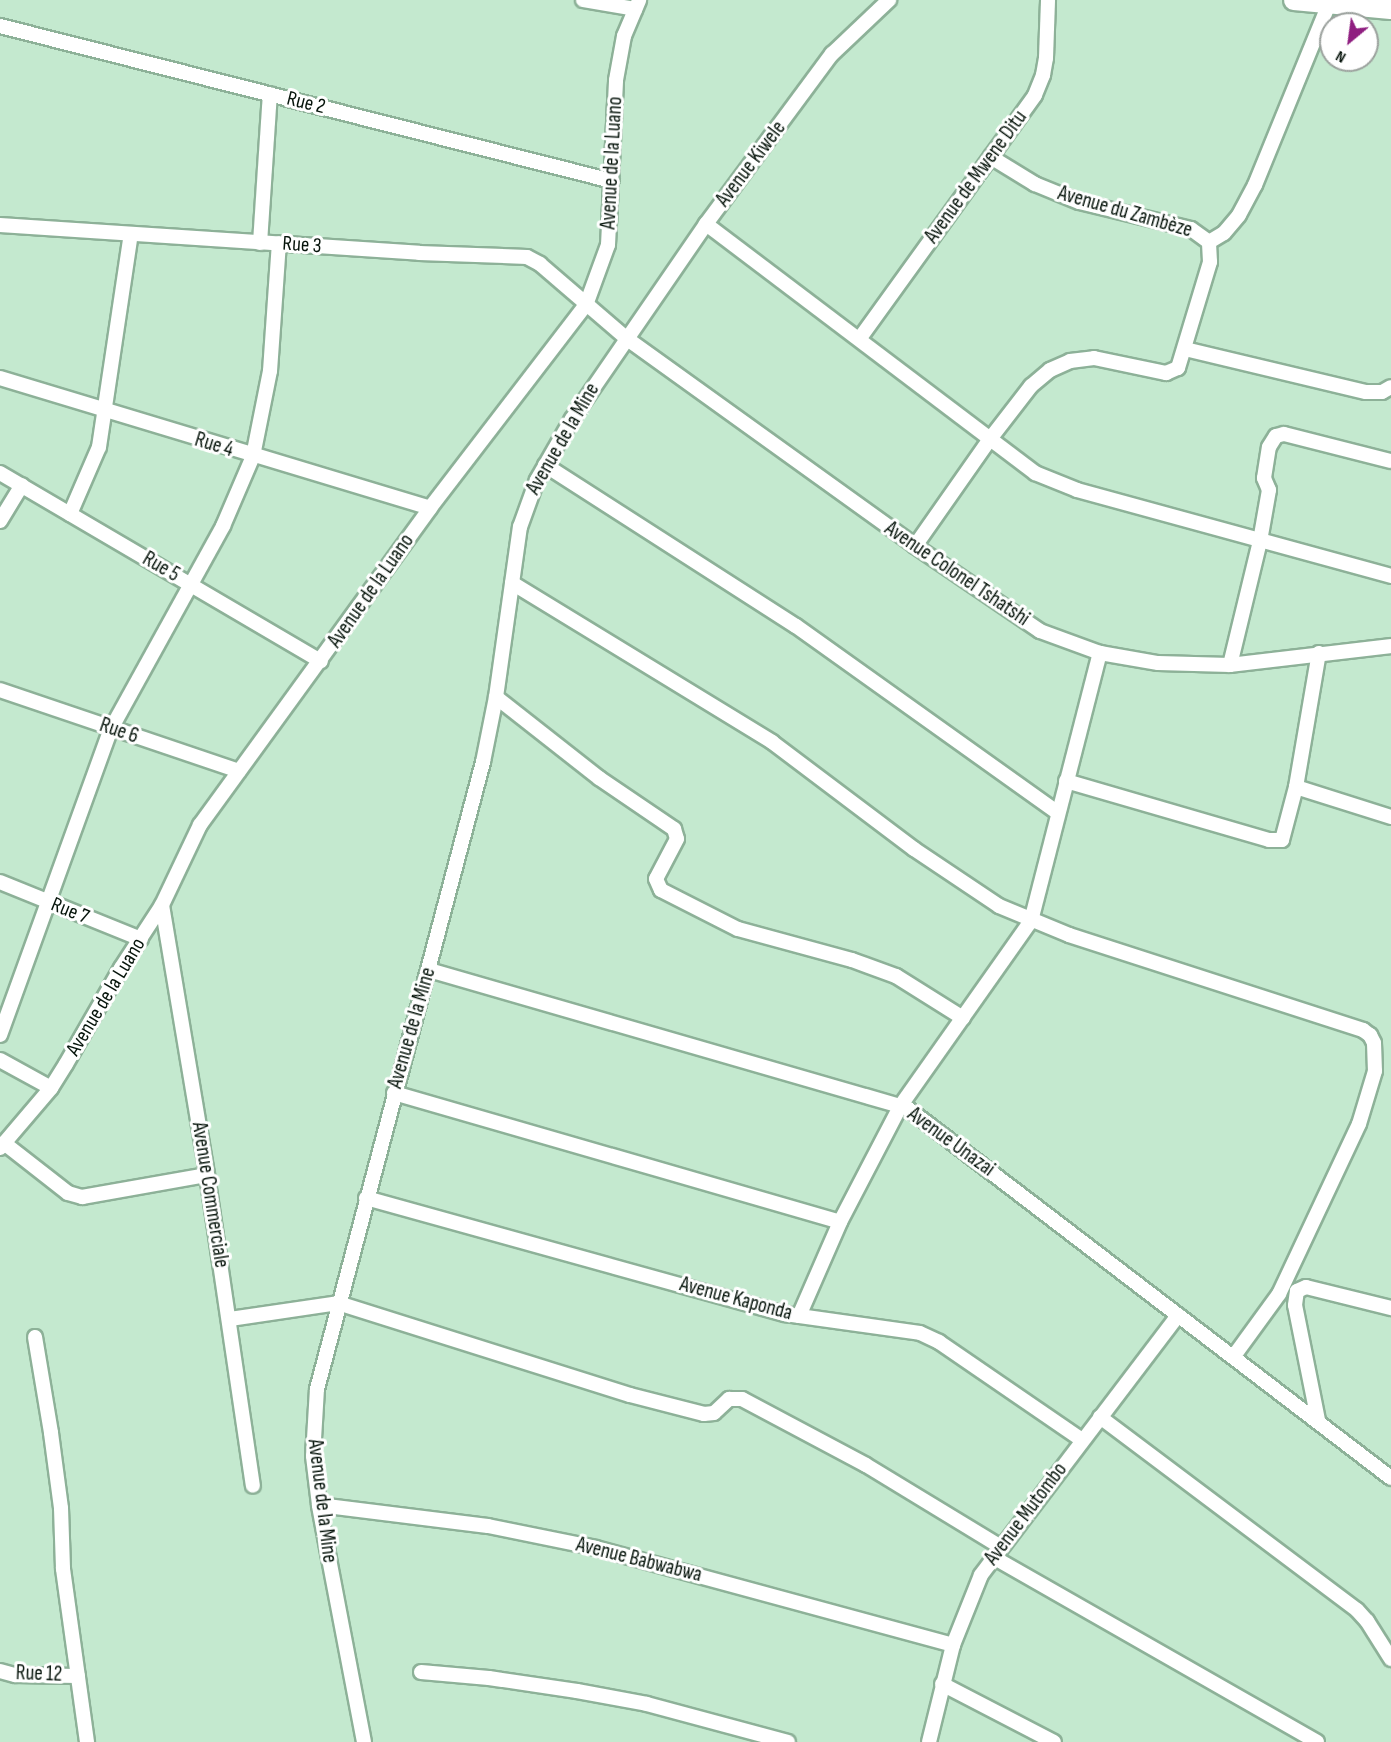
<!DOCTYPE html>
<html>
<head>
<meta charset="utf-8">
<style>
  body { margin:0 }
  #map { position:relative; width:1391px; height:1742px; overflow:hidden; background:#c4e9cf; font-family:"Sofia Sans Condensed",sans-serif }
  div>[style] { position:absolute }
  .roads { filter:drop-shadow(2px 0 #8db198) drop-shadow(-2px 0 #8db198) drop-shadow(0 2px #8db198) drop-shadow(0 -2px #8db198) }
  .street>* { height:14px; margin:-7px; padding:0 7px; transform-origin:7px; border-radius:7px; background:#fff }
  .secondary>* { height:20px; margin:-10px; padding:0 10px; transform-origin:10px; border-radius:10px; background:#fff }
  span { translate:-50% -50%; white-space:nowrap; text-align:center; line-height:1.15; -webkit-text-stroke:6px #fff; paint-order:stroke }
  .street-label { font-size:21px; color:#06140b }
  .north { position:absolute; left:1319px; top:12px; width:60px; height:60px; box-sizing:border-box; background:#fff; border:2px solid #9ba19d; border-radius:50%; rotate:209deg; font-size:16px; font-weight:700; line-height:24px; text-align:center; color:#06140b }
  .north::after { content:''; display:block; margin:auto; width:21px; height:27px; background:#8f1e80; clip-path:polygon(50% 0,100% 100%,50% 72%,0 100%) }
</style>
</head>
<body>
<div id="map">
  <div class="roads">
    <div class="street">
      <i style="left:583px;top:0;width:53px;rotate:9.8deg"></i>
      <i style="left:0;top:26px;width:631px;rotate:14.21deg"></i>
      <i style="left:706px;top:224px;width:413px;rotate:37.1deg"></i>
      <i style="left:1035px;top:473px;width:45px;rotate:22deg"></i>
      <i style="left:1077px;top:490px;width:326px;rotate:15.3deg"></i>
      <i style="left:0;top:225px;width:420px;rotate:3.8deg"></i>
      <i style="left:419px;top:253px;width:108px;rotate:2.1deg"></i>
      <i style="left:527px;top:257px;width:15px;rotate:28deg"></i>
      <i style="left:540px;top:264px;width:113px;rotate:40.7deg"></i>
      <i style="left:626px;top:338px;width:356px;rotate:35.7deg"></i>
      <i style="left:915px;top:546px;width:151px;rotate:34.2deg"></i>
      <i style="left:1040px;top:631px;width:64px;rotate:20.1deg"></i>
      <i style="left:1100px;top:653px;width:59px;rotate:9.8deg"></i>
      <i style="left:1158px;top:663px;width:72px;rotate:1.6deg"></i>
      <i style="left:1230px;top:665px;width:162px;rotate:-6.7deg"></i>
      <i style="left:1209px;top:242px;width:17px;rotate:-31deg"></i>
      <i style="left:1224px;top:233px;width:23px;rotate:-50deg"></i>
      <i style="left:1239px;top:215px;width:34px;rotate:-62deg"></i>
      <i style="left:1255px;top:185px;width:196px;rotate:-67.8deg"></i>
      <i style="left:260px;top:243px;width:149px;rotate:-86.2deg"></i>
      <i style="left:860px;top:338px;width:299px;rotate:-54.2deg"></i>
      <i style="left:1035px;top:95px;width:22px;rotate:-68deg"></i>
      <i style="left:1043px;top:75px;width:17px;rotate:-80deg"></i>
      <i style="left:1046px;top:58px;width:58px;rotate:-88deg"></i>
      <i style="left:1185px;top:349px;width:186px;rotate:13.4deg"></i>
      <i style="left:1366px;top:392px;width:16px"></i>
      <i style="left:1382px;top:392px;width:10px;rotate:-29deg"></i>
      <i style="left:0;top:378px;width:449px;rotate:16.8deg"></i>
      <i style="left:545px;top:465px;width:298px;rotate:32.7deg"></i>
      <i style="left:796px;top:626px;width:322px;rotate:35.5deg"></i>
      <i style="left:0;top:473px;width:372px;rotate:30.4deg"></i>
      <i style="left:70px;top:514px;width:73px;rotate:-66.6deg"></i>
      <i style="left:99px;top:447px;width:215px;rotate:-81.5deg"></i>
      <i style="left:0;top:521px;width:42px;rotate:-58.6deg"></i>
      <i style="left:915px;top:546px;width:131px;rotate:-55deg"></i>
      <i style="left:990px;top:439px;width:67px;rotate:-52.3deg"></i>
      <i style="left:1031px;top:386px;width:25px;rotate:-40deg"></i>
      <i style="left:1050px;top:370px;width:22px;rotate:-24deg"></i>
      <i style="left:1070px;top:361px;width:24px;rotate:-7deg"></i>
      <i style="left:1094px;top:358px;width:74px;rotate:11.8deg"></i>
      <i style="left:1166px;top:373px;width:13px;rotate:-23deg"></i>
      <i style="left:1178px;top:368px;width:111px;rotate:-73.2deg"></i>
      <i style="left:1210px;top:262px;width:20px;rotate:-93deg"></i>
      <i style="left:1209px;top:242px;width:22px;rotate:-144deg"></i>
      <i style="left:1191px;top:229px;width:115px;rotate:-166.4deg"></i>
      <i style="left:1079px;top:202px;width:48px;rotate:-157.8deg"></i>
      <i style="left:1035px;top:184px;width:52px;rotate:-148.5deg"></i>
      <i style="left:512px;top:583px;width:305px;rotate:31.4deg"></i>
      <i style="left:772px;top:742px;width:178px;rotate:37deg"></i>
      <i style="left:914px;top:849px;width:102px;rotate:33.8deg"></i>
      <i style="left:999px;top:906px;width:76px;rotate:22.5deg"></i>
      <i style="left:1069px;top:935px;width:309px;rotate:17.9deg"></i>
      <i style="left:1363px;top:1030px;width:9px;rotate:36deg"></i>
      <i style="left:1370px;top:1035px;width:9px;rotate:63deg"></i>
      <i style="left:1374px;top:1043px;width:28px;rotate:88deg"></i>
      <i style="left:1375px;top:1071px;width:55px;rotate:106.8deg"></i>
      <i style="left:1359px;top:1124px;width:188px;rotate:115.2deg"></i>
      <i style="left:1279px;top:1294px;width:77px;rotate:126deg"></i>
      <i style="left:1230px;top:665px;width:128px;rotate:-76.4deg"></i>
      <i style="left:1260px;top:541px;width:52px;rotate:-80deg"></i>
      <i style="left:1269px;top:490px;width:13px;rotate:-113deg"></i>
      <i style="left:1264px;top:478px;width:31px;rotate:-81deg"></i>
      <i style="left:1269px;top:447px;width:13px;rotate:-58deg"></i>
      <i style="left:1276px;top:436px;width:8px;rotate:-14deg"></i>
      <i style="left:1284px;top:434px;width:110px;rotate:14.2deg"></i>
      <i style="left:0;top:690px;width:252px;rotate:18.7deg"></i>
      <i style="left:496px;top:697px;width:131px;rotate:38.2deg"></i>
      <i style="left:599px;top:778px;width:91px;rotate:34.2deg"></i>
      <i style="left:674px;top:829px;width:10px;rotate:73deg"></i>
      <i style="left:677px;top:839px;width:45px;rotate:117.7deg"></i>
      <i style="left:656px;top:879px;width:12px;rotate:66deg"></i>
      <i style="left:661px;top:890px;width:86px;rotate:26.9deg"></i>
      <i style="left:738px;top:929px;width:118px;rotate:15.2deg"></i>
      <i style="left:852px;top:960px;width:47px;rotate:20deg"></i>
      <i style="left:896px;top:976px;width:79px;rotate:32.1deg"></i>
      <i style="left:1066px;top:781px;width:211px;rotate:16.2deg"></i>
      <i style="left:1269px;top:840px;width:13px"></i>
      <i style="left:1282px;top:840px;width:55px;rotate:-75.2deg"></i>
      <i style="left:1296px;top:787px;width:136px;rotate:-80.3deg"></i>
      <i style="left:1296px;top:787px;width:100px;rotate:17.5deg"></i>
      <i style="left:0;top:882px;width:152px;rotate:22deg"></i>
      <i style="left:162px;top:905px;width:274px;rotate:80.5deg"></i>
      <i style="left:207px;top:1175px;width:314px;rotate:81.6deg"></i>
      <i style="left:429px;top:970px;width:498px;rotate:16.1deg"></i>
      <i style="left:907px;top:1108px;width:609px;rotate:37.4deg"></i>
      <i style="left:0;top:1035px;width:326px;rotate:-70.1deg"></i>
      <i style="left:111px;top:729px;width:232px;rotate:-61.1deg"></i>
      <i style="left:223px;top:526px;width:76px;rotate:-66.8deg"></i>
      <i style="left:253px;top:456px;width:87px;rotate:-78.7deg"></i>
      <i style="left:270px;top:371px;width:128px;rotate:-86deg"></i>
      <i style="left:0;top:1060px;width:58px;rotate:28.8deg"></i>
      <i style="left:394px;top:1093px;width:464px;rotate:16.1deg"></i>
      <i style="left:4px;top:1143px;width:81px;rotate:38deg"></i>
      <i style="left:68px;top:1193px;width:15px;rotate:16deg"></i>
      <i style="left:82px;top:1197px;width:127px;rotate:-10deg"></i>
      <i style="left:0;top:1148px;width:79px;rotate:-49.6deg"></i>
      <i style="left:51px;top:1088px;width:28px;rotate:-58deg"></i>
      <i style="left:66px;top:1064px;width:111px;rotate:-60.2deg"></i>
      <i style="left:121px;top:968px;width:75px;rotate:-56.9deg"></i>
      <i style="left:162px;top:905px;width:89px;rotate:-64.6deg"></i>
      <i style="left:200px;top:825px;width:392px;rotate:-54deg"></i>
      <i style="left:430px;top:508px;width:256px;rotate:-52.5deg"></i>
      <i style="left:586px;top:305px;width:64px;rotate:-69.9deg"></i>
      <i style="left:608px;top:245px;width:165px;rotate:-87.2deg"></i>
      <i style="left:616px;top:80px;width:45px;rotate:-79.7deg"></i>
      <i style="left:624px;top:36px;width:39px;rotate:-67deg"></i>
      <i style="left:366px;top:1198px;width:435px;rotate:15.5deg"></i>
      <i style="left:785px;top:1314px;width:136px;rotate:8deg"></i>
      <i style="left:920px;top:1333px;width:21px;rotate:25deg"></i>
      <i style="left:939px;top:1342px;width:173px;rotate:34.4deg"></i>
      <i style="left:799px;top:1316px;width:103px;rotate:-66.4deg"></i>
      <i style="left:840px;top:1222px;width:132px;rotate:-62.5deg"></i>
      <i style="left:901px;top:1105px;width:225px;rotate:-54.8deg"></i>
      <i style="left:1031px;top:921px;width:277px;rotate:-75.6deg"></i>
      <i style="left:230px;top:1319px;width:109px;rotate:-8.4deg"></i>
      <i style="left:338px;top:1303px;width:306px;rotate:17.5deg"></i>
      <i style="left:630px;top:1395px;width:76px;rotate:14.4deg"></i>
      <i style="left:704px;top:1414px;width:10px;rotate:-6deg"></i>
      <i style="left:714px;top:1413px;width:21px;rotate:-43deg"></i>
      <i style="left:729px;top:1399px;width:13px"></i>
      <i style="left:742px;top:1399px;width:140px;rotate:28deg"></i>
      <i style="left:866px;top:1465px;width:158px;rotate:31.3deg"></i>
      <i style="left:35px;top:1337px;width:97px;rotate:80.5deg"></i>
      <i style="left:51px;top:1433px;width:76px;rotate:82.4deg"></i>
      <i style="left:61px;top:1508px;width:61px;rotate:88.1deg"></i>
      <i style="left:63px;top:1569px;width:175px;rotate:82.1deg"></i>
      <i style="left:1100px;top:1417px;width:321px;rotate:36.9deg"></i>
      <i style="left:1357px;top:1610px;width:15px;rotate:48deg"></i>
      <i style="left:1367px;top:1621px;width:45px;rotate:57.7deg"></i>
      <i style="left:1318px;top:1420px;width:117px;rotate:-101.3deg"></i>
      <i style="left:1295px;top:1305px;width:14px;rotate:-82deg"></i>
      <i style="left:1297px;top:1291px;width:10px;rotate:-24deg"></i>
      <i style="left:1306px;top:1287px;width:88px;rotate:13.9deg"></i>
      <i style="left:319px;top:1505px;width:170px;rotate:7.1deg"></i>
      <i style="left:488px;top:1526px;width:110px;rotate:11.5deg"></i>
      <i style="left:596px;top:1548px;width:370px;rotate:15.2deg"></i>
      <i style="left:993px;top:1557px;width:373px;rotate:29.7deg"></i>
      <i style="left:0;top:1671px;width:16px;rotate:15deg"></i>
      <i style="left:15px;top:1675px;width:63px;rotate:0.9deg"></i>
      <i style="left:421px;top:1672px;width:68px;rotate:5deg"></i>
      <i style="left:489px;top:1678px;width:89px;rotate:8.4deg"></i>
      <i style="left:577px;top:1691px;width:71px;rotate:10.5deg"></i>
      <i style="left:647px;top:1704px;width:146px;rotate:15.1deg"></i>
      <i style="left:942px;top:1684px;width:126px;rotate:27.4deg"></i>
      <i style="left:364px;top:1742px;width:241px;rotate:-100.8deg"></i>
      <i style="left:319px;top:1505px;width:49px;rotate:-97deg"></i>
      <i style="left:313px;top:1456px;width:67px;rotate:-86.6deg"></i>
      <i style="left:317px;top:1389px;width:649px;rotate:-75.17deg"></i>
      <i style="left:483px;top:762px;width:66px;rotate:-78.7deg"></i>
      <i style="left:496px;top:697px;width:172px;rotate:-82deg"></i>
      <i style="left:520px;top:527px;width:50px;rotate:-70.1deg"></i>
      <i style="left:537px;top:480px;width:70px;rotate:-60.2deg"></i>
      <i style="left:572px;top:419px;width:237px;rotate:-55.5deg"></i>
      <i style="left:706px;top:224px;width:212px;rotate:-53.5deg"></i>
      <i style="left:832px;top:54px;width:79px;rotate:-43.5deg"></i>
      <i style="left:929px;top:1742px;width:100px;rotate:-76.1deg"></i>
      <i style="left:953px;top:1645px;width:75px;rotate:-68.2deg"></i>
      <i style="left:981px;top:1575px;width:326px;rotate:-52.8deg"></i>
    </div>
    <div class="secondary">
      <i style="left:1294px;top:0;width:97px;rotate:5.3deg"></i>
    </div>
  </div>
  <div class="street-label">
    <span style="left:306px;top:103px;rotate:14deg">Rue 2</span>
    <span style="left:612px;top:163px;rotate:-87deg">Avenue de la Luano</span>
    <span style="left:751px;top:164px;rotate:-53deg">Avenue Kiwele</span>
    <span style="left:976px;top:177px;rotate:-54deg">Avenue de Mwene Ditu</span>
    <span style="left:1125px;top:212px;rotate:16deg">Avenue du Zambèze</span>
    <span style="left:302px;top:245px;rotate:4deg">Rue 3</span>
    <span style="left:563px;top:439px;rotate:-60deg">Avenue de la Mine</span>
    <span style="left:214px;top:445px;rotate:17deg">Rue 4</span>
    <span style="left:161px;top:567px;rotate:30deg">Rue 5</span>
    <span style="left:957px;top:574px;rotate:34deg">Avenue Colonel Tshatshi</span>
    <span style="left:371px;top:591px;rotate:-55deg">Avenue de la Luano</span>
    <span style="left:119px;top:731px;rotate:19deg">Rue 6</span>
    <span style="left:70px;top:911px;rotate:22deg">Rue 7</span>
    <span style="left:106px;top:997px;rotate:-59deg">Avenue de la Luano</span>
    <span style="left:412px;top:1028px;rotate:-74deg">Avenue de la Mine</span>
    <span style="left:951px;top:1142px;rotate:36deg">Avenue Unazai</span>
    <span style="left:210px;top:1195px;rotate:81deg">Avenue Commerciale</span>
    <span style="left:736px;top:1299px;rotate:15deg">Avenue Kaponda</span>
    <span style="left:322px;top:1501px;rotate:83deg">Avenue de la Mine</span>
    <span style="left:1026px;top:1514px;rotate:-53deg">Avenue Mutombo</span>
    <span style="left:639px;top:1560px;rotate:14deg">Avenue Babwabwa</span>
    <span style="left:39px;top:1674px;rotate:2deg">Rue 12</span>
  </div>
  <div class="north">N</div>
</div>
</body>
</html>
